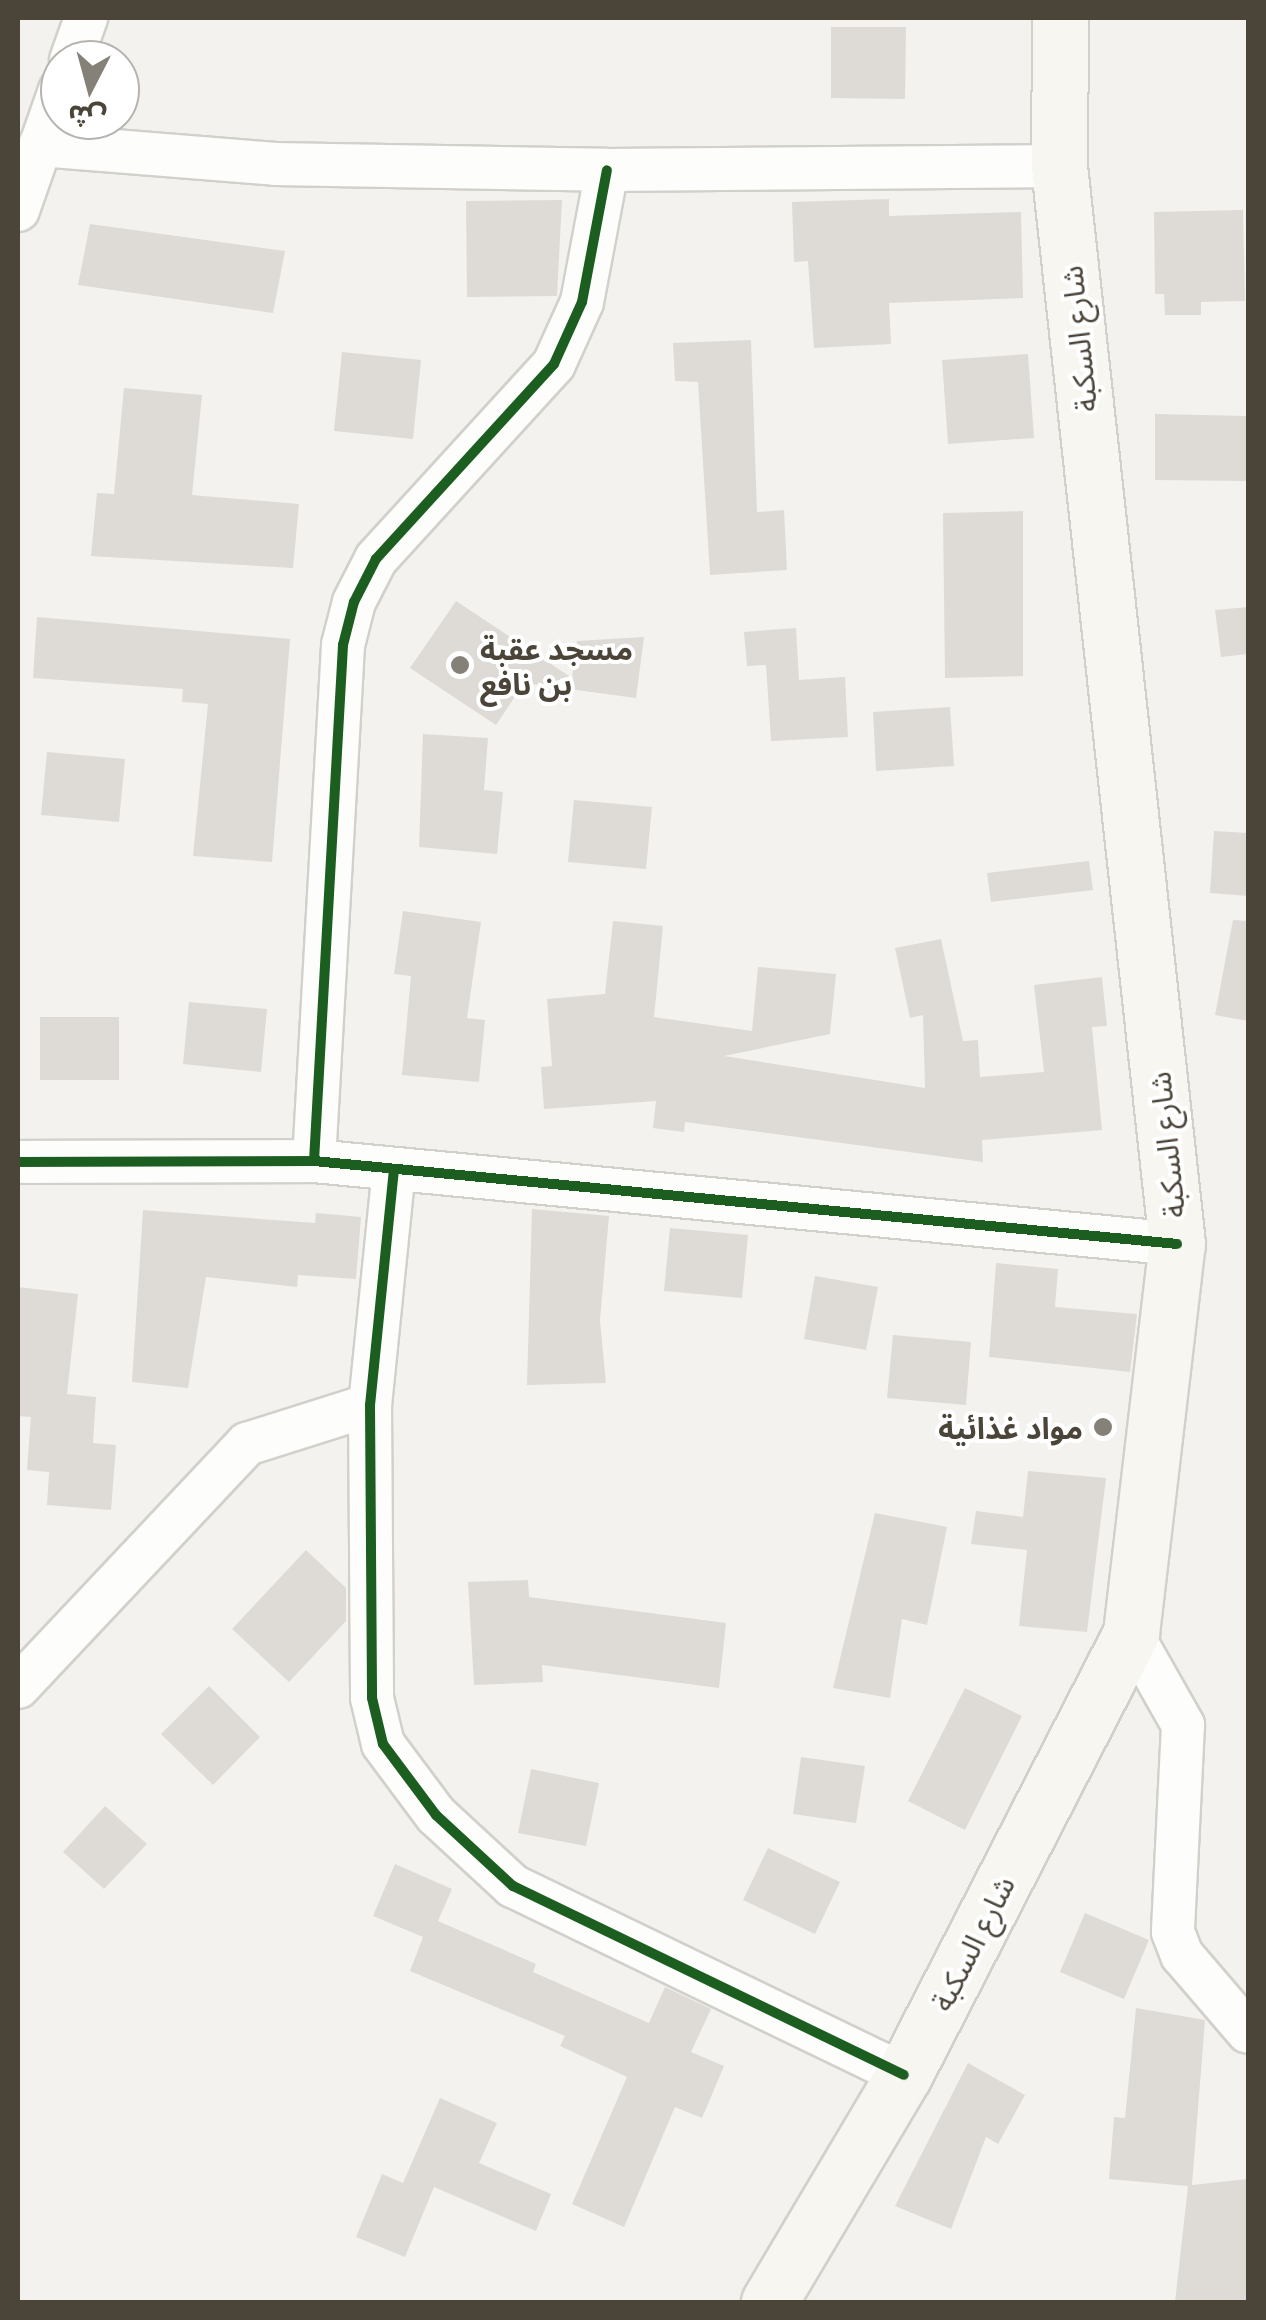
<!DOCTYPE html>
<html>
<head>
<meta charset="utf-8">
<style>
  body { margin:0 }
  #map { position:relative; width:1266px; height:2320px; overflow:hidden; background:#f4f2ee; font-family:Lato,"Noto Sans Arabic",sans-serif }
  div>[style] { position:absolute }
  .building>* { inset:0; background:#dedbd6 }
  .roads { filter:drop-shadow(2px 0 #d2d0cb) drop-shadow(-2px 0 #d2d0cb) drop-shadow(0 2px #d2d0cb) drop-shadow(0 -2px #d2d0cb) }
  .street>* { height:42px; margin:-21px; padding:0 21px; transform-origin:21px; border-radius:21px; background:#fdfdfc }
  .secondary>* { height:55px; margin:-27.5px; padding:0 27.5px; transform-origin:27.5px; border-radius:27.5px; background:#f7f6f1 }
  .cycleway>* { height:10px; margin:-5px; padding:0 5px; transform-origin:5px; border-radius:5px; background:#1b5e20 }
  .dots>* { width:28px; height:28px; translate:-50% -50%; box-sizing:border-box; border:5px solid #fff; border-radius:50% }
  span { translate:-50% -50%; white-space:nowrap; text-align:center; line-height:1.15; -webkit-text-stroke:8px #fff; paint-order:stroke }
  .street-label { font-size:30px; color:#4b4439 }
  .poi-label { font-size:30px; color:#4b4439; font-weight:700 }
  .left { translate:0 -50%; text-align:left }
  .right { translate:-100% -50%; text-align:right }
  .frame { position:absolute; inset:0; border:20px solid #4b4439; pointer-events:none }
  .north { position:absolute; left:40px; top:40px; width:100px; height:100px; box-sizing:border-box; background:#fff; border:2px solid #b7b4b0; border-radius:50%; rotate:186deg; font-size:28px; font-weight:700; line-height:40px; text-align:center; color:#4b4439 }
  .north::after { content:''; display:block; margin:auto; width:35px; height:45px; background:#868178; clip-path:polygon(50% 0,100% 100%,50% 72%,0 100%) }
</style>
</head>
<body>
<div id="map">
  <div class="building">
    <i style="clip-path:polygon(831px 27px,906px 27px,905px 99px,831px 98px)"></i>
    <i style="clip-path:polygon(889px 199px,889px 216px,1021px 212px,1023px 298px,889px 303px,891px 344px,814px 348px,808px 261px,794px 262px,792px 202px)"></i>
    <i style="clip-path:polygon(562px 200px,557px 296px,467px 297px,466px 201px)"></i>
    <i style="clip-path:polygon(1243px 210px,1245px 301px,1201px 302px,1201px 315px,1165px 315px,1164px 294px,1155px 294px,1154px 212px)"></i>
    <i style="clip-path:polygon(90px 224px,285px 251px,273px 313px,78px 285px)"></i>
    <i style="clip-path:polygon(751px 340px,757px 512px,784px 510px,787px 570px,710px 575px,698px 382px,675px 381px,673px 343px)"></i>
    <i style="clip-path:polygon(342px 352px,421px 360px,413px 439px,334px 431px)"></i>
    <i style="clip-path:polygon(1028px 354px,1034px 438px,948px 444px,942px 360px)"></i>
    <i style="clip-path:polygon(124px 388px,202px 395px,192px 495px,299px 504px,293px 568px,91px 556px,97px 493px,114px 494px)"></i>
    <i style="clip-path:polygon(1155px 414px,1248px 416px,1248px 481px,1155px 480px)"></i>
    <i style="clip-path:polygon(1023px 511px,1023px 676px,945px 678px,943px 513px)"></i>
    <i style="clip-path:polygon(456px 601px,572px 678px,577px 641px,644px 637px,636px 698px,524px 683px,496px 725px,410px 668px)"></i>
    <i style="clip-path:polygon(1248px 607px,1248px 654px,1221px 657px,1215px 610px)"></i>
    <i style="clip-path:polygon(37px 617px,290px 639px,272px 862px,193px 856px,208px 704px,182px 702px,183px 689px,33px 678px)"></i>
    <i style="clip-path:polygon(796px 628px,799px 680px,845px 677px,848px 737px,771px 741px,766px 665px,747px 666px,744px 632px)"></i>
    <i style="clip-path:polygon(950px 707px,954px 766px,876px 771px,873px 712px)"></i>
    <i style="clip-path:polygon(423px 734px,488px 738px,484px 790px,503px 792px,497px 854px,419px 847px)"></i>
    <i style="clip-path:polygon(47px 752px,125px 759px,119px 822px,41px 815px)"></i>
    <i style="clip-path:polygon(574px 800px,652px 807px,646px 869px,568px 862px)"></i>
    <i style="clip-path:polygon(1214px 831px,1248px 833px,1248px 896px,1210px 893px)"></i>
    <i style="clip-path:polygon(1089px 861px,1093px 890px,991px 902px,987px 873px)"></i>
    <i style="clip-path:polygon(403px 911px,481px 922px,467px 1018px,485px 1020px,479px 1082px,402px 1075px,411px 976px,394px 974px)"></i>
    <i style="clip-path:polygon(1233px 920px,1248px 921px,1248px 1021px,1215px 1015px)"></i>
    <i style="clip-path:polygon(613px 921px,663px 926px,654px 1017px,752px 1031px,758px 967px,836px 974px,830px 1034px,724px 1056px,925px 1088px,923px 1015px,910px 1018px,895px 948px,941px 939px,963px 1041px,978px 1040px,980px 1077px,1044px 1072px,1034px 985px,1102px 977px,1107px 1026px,1092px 1027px,1102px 1130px,982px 1140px,983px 1162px,685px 1122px,684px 1132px,653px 1128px,656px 1101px,544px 1109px,541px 1067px,552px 1066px,547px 999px,605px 994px)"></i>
    <i style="clip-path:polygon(189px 1002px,267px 1009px,261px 1072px,183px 1064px)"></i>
    <i style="clip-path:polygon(40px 1017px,119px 1017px,119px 1080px,40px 1080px)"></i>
    <i style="clip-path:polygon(532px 1209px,609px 1216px,600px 1320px,606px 1383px,527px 1385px)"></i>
    <i style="clip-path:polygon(143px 1210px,315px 1223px,316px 1213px,361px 1217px,356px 1279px,298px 1275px,297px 1287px,206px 1277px,188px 1388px,132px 1382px)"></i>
    <i style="clip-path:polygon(670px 1228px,748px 1235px,742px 1298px,664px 1291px)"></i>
    <i style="clip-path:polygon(996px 1263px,1058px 1269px,1055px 1307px,1137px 1314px,1130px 1372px,989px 1357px)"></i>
    <i style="clip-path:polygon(815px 1276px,878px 1287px,866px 1350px,804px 1339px)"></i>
    <i style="clip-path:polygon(18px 1287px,78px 1294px,67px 1394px,96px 1397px,93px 1443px,116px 1445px,111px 1510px,47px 1505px,49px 1472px,27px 1470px,31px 1417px,18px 1416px)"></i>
    <i style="clip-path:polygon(893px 1335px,971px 1342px,966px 1405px,887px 1398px)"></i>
    <i style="clip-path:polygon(1028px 1471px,1106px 1478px,1087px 1632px,1019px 1626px,1027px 1550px,971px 1544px,976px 1511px,1023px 1517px)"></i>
    <i style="clip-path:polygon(875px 1513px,947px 1527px,927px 1625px,902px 1619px,890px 1698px,833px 1688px)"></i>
    <i style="clip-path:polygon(306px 1550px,346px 1588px,346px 1621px,289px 1682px,232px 1629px)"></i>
    <i style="clip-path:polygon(528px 1580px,529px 1597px,726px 1623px,719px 1688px,542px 1665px,543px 1682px,474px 1685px,468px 1582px)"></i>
    <i style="clip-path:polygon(209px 1686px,260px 1737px,213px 1785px,161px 1734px)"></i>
    <i style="clip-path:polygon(965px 1688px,1022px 1716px,965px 1830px,908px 1801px)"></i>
    <i style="clip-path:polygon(801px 1757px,865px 1766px,856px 1823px,793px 1814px)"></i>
    <i style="clip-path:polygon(531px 1769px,599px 1783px,586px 1846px,518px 1833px)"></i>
    <i style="clip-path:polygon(105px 1806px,147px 1844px,104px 1889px,63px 1852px)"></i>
    <i style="clip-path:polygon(768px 1848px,840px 1882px,815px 1934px,743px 1900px)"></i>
    <i style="clip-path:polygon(395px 1864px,452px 1889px,438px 1921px,536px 1964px,533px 1972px,649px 2023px,665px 1987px,711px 2009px,691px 2052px,724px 2066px,702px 2118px,675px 2107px,624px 2227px,572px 2204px,627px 2077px,560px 2046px,565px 2036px,410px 1971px,423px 1937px,373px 1916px)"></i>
    <i style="clip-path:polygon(1085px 1913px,1149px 1940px,1124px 1999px,1060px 1972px)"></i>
    <i style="clip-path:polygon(1136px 2008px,1205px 2020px,1192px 2185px,1248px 2179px,1248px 2302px,1175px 2302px,1188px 2186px,1109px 2179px,1114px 2117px,1125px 2118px)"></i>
    <i style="clip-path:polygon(968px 2063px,1025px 2095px,998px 2144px,986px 2137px,951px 2229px,895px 2206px)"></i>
    <i style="clip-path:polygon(440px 2098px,497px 2123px,479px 2163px,551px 2194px,536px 2231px,434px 2187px,405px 2257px,356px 2237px,382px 2174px,403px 2183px)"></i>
  </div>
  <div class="roads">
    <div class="street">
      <i style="left:71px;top:60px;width:45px;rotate:-70.3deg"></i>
      <i style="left:40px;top:145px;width:236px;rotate:4.6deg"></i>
      <i style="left:275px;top:164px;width:332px;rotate:1deg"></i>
      <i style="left:607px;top:170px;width:452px;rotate:-0.5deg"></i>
      <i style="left:18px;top:210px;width:127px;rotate:-70.7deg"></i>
      <i style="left:314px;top:1161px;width:517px;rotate:-86.78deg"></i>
      <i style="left:343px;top:645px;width:44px;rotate:-75.7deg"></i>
      <i style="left:354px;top:602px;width:48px;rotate:-62.9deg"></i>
      <i style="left:376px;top:559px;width:264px;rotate:-47.6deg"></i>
      <i style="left:554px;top:364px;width:68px;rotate:-65.7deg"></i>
      <i style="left:582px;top:302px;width:134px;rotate:-79.3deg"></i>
      <i style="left:18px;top:1162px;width:296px;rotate:-0.2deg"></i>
      <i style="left:314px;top:1161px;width:867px;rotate:5.49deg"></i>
      <i style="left:394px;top:1169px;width:237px;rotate:95.8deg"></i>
      <i style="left:370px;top:1405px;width:293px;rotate:89.6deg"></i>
      <i style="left:372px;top:1698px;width:47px;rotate:76.6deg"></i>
      <i style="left:383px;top:1744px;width:89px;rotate:53.3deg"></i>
      <i style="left:436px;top:1815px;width:105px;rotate:42.7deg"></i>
      <i style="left:513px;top:1886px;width:434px;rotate:25.8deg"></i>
      <i style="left:1131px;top:1633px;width:106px;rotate:60.5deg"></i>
      <i style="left:1183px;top:1725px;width:207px;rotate:92.8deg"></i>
      <i style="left:1173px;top:1932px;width:25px;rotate:69deg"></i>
      <i style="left:1182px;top:1955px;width:101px;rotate:49.4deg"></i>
      <i style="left:18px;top:1687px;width:334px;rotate:-46.7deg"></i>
      <i style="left:247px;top:1444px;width:129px;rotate:-17.6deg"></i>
    </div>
    <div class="secondary">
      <i style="left:769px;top:2302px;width:264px;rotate:-59.3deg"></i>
      <i style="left:904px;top:2075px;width:497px;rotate:-62.8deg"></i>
      <i style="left:1131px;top:1633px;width:392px;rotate:-83.3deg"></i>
      <i style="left:1177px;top:1244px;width:1084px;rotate:-96.25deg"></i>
      <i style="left:1059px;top:166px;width:148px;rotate:-89.6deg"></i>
    </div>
  </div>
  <div class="cycleway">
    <i style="left:314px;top:1161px;width:517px;rotate:-86.78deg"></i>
    <i style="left:343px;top:645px;width:44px;rotate:-75.7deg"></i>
    <i style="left:354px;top:602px;width:48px;rotate:-62.9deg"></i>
    <i style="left:376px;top:559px;width:264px;rotate:-47.6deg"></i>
    <i style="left:554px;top:364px;width:68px;rotate:-65.7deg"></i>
    <i style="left:582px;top:302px;width:134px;rotate:-79.3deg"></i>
    <i style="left:18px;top:1162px;width:296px;rotate:-0.2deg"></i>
    <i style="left:314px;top:1161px;width:867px;rotate:5.49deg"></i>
    <i style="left:394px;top:1169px;width:237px;rotate:95.8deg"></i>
    <i style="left:370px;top:1405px;width:293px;rotate:89.6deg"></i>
    <i style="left:372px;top:1698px;width:47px;rotate:76.6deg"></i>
    <i style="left:383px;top:1744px;width:89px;rotate:53.3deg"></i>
    <i style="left:436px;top:1815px;width:105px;rotate:42.7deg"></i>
    <i style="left:513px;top:1886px;width:434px;rotate:25.8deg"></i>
  </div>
  <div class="dots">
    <i style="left:460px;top:665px;background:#868178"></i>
    <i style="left:1103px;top:1427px;background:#868178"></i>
  </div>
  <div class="street-label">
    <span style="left:1078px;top:339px;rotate:-96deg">شارع السكبة</span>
    <span style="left:1166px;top:1145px;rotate:-96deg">شارع السكبة</span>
    <span style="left:972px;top:1943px;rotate:-63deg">شارع السكبة</span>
  </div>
  <div class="poi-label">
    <span class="left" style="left:480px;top:665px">مسجد عقبة<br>بن نافع</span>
    <span class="right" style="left:1083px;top:1427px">مواد غذائية</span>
  </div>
  <div class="frame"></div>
  <div class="north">ش</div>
</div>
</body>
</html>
